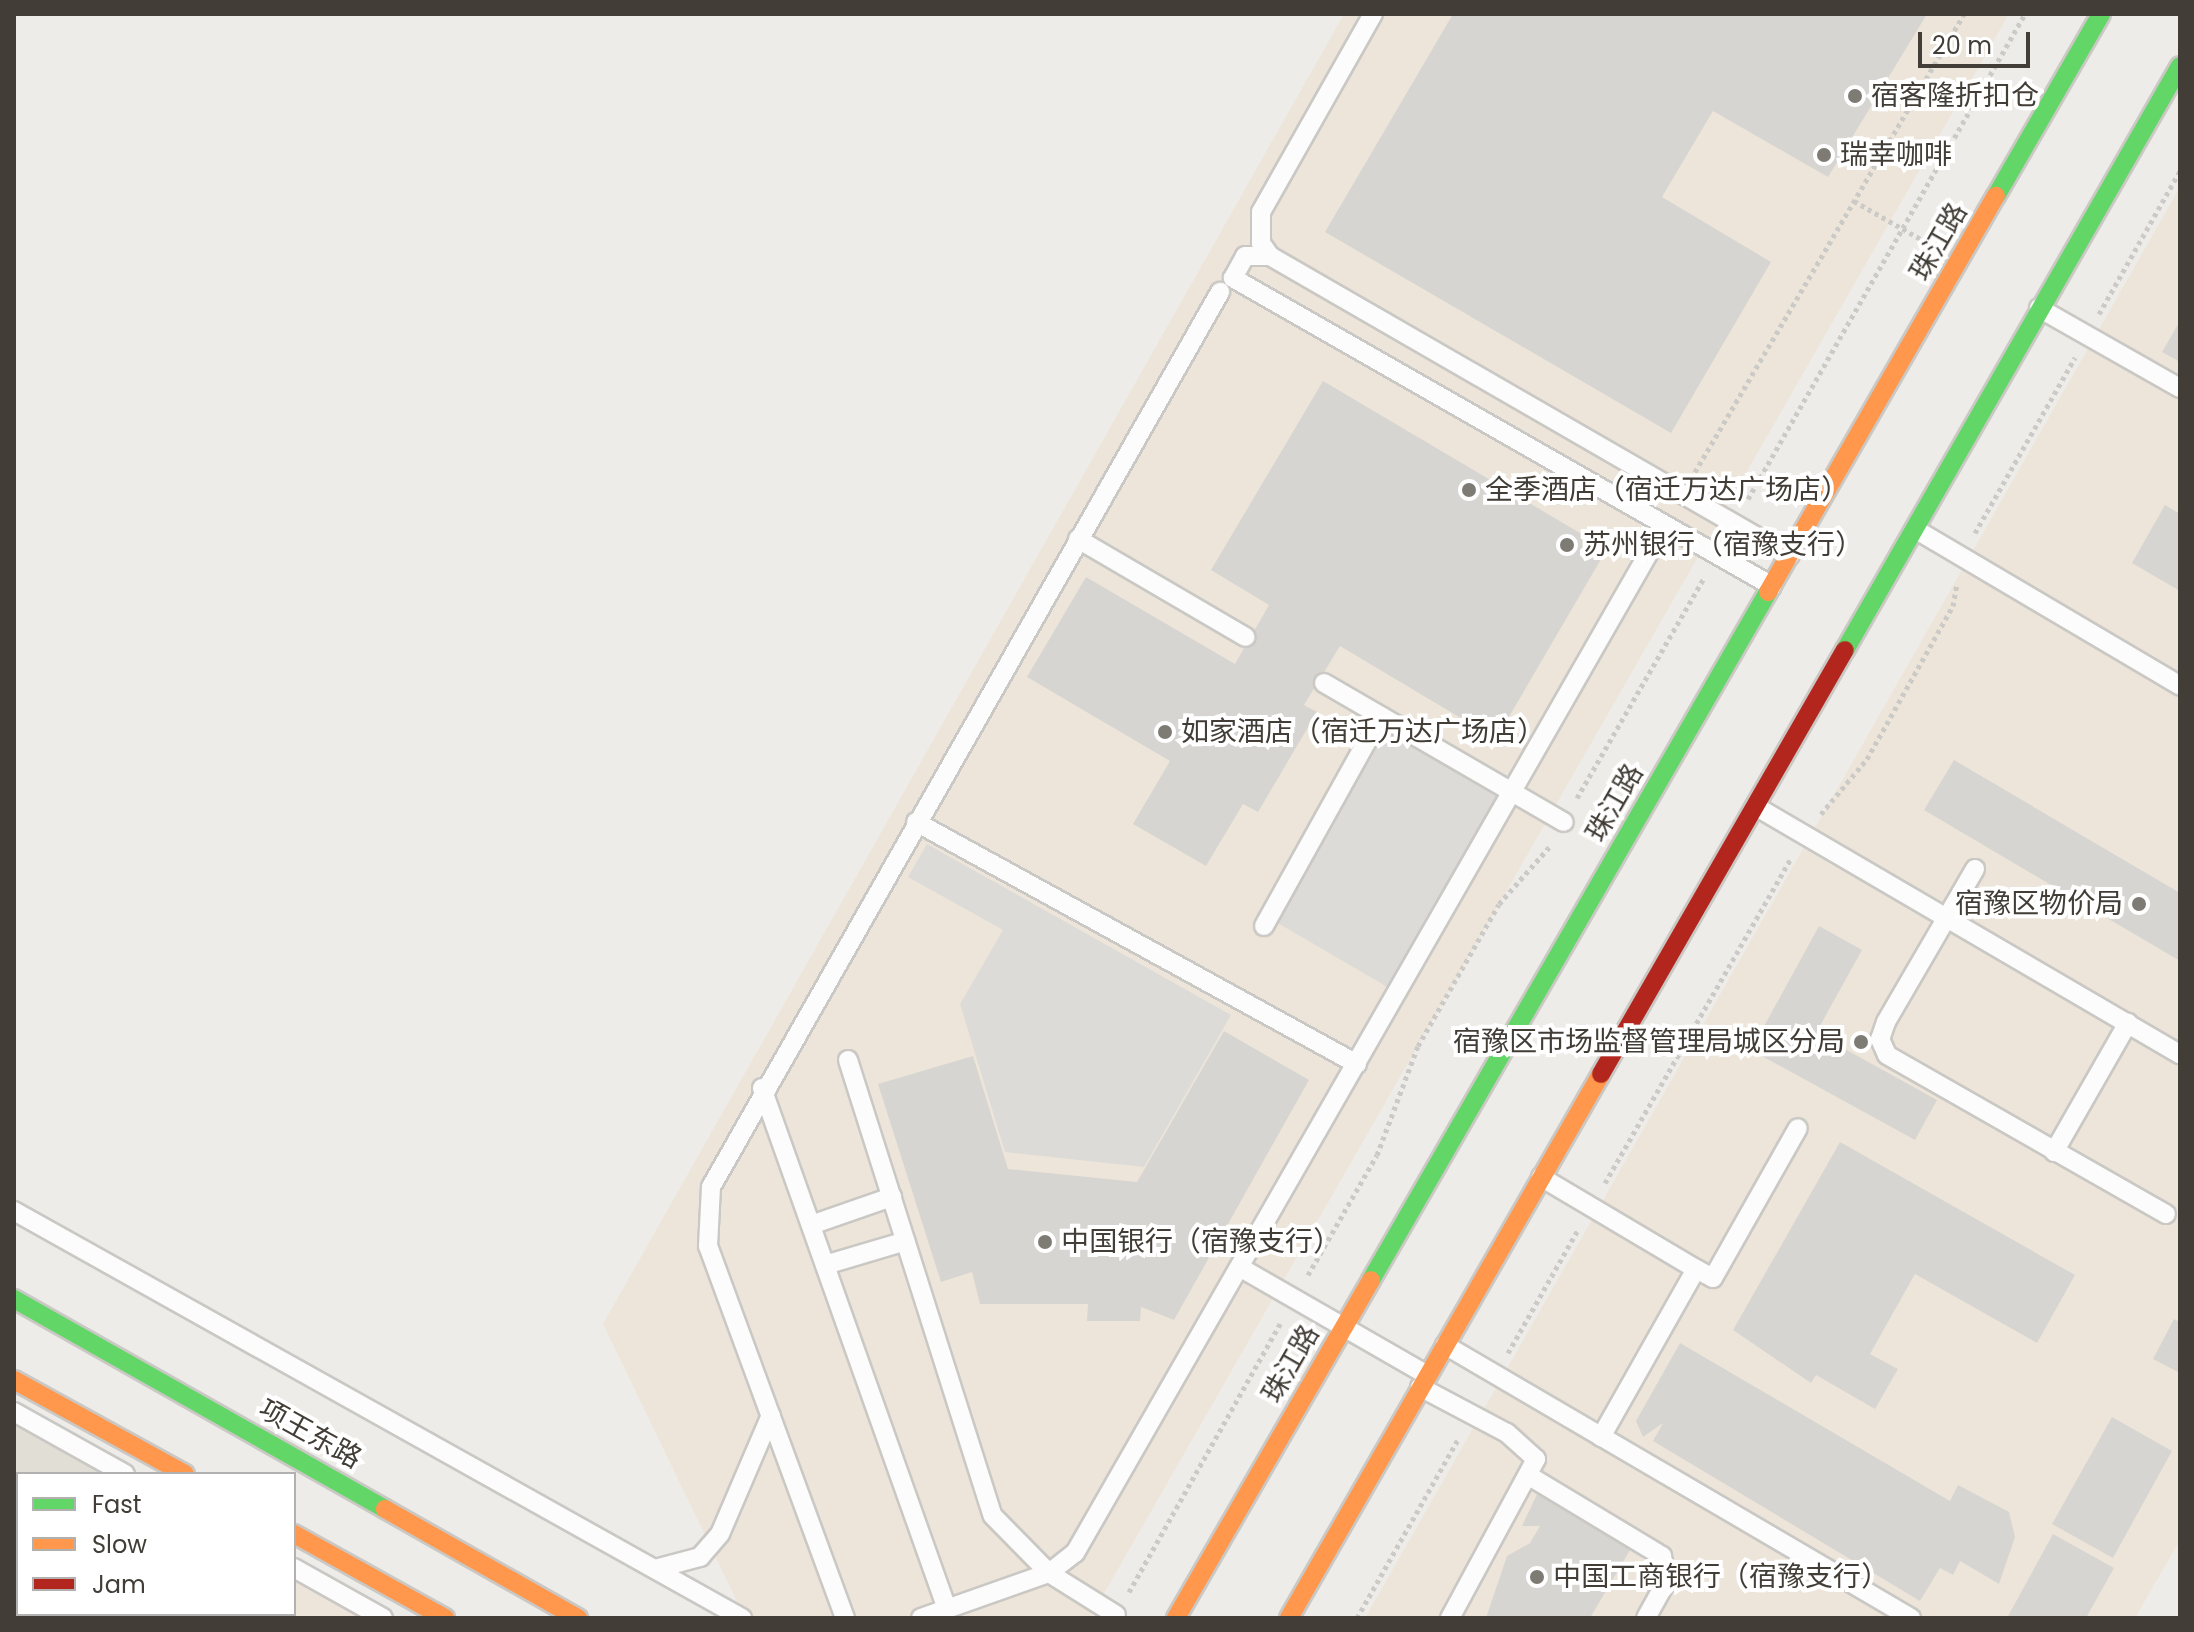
<!DOCTYPE html>
<html>
<head>
<meta charset="utf-8">
<style>
  body { margin:0 }
  #map { position:relative; width:2194px; height:1632px; overflow:hidden; background:#eeece8; font-family:Poppins,"Noto Sans SC",sans-serif }
  div>[style] { position:absolute }
  .residential>* { inset:0; background:#e1ded6 }
  .commercial>* { inset:0; background:#ede5d9 }
  .parking>* { inset:0; background:#dddbd8 }
  .building>* { inset:0; background:#d7d5d1 }
  .path>* { height:5px; margin-top:-2.5px; transform-origin:0; background:repeating-linear-gradient(90deg,#cccac6 0 4px,transparent 0 8px) }
  .roads { filter:drop-shadow(2px 0 #cac8c4) drop-shadow(-2px 0 #cac8c4) drop-shadow(0 2px #cac8c4) drop-shadow(0 -2px #cac8c4) }
  .lane>* { height:18px; margin:-9px; padding:0 9px; transform-origin:9px; border-radius:9px; background:#fcfcfc }
  .fast>* { height:18px; margin:-9px; padding:0 9px; transform-origin:9px; border-radius:9px; background:#63d668 }
  .slow>* { height:18px; margin:-9px; padding:0 9px; transform-origin:9px; border-radius:9px; background:#ff974d }
  .jam>* { height:18px; margin:-9px; padding:0 9px; transform-origin:9px; border-radius:9px; background:#b3261e }
  .dots>* { width:22px; height:22px; translate:-50% -50%; box-sizing:border-box; border:4px solid #fff; border-radius:50% }
  span { translate:-50% -50%; white-space:nowrap; text-align:center; line-height:1.15; -webkit-text-stroke:8px #fff; paint-order:stroke }
  .poi-label { font-size:28px; color:#423d36 }
  .left { translate:0 -50%; text-align:left }
  .right { translate:-100% -50%; text-align:right }
  .street-label { font-size:28px; color:#423d36 }
  .frame { position:absolute; inset:0; border:16px solid #423d36; pointer-events:none }
  .legend { position:absolute; left:16px; top:1472px; width:280px; height:144px; box-sizing:border-box; background:#fff; border:2px solid #b3b1af; margin:0; padding:10px 14px; list-style:none; font-size:24px; color:#423d36 }
  .legend li { display:flex; align-items:center; gap:16px; height:40px }
  .legend b { width:40px; border:2px solid #b3b1af }
  .scale { position:absolute; left:1918px; top:32px; width:112px; height:36px; box-sizing:border-box; border:4px solid #423d36; border-top:0; padding-left:10px; font-size:24px; line-height:28px; white-space:nowrap; color:#423d36; -webkit-text-stroke:6px #fff; paint-order:stroke }
</style>
</head>
<body>
<div id="map">
  <div class="residential">
    <i style="clip-path:polygon(14px 1413px,120px 1474px,18px 1474px,18px 1614px,175px 1618px,14px 1618px)"></i>
  </div>
  <div class="commercial">
    <i style="clip-path:polygon(1344px 14px,2009px 14px,1090px 1618px,745px 1618px,603px 1324px)"></i>
    <i style="clip-path:polygon(2180px 187px,2180px 1540px,2135px 1618px,1365px 1618px)"></i>
    <i style="clip-path:polygon(294px 1573px,375px 1618px,175px 1618px,294px 1614px)"></i>
  </div>
  <div class="parking">
    <i style="clip-path:polygon(1388px 727px,1502px 792px,1389px 988px,1276px 922px)"></i>
    <i style="clip-path:polygon(927px 844px,1231px 1015px,1144px 1167px,1005px 1152px,960px 1004px,1003px 930px,908px 877px)"></i>
  </div>
  <div class="building">
    <i style="clip-path:polygon(1453px 14px,1927px 14px,1828px 177px,1713px 111px,1662px 197px,1771px 262px,1671px 433px,1325px 232px)"></i>
    <i style="clip-path:polygon(2180px 321px,2180px 362px,2162px 352px)"></i>
    <i style="clip-path:polygon(1323px 381px,1607px 549px,1496px 739px,1340px 646px,1304px 705px,1317px 712px,1258px 812px,1243px 804px,1206px 866px,1133px 824px,1170px 761px,1027px 677px,1086px 577px,1235px 664px,1269px 605px,1211px 570px)"></i>
    <i style="clip-path:polygon(2165px 505px,2180px 514px,2180px 591px,2132px 563px)"></i>
    <i style="clip-path:polygon(1954px 760px,2180px 893px,2180px 961px,1924px 810px)"></i>
    <i style="clip-path:polygon(1819px 926px,1862px 950px,1816px 1033px,1937px 1100px,1915px 1140px,1751px 1050px)"></i>
    <i style="clip-path:polygon(1224px 1031px,1309px 1080px,1174px 1320px,1141px 1307px,1140px 1321px,1087px 1321px,1088px 1304px,980px 1304px,972px 1272px,941px 1282px,878px 1084px,973px 1056px,1008px 1169px,1137px 1182px)"></i>
    <i style="clip-path:polygon(1840px 1142px,2075px 1275px,2037px 1343px,1915px 1274px,1870px 1354px,1898px 1369px,1875px 1409px,1816px 1375px,1811px 1383px,1733px 1330px)"></i>
    <i style="clip-path:polygon(2174px 1319px,2180px 1322px,2180px 1373px,2153px 1359px)"></i>
    <i style="clip-path:polygon(1680px 1343px,1950px 1501px,1958px 1485px,2009px 1512px,2015px 1537px,1999px 1584px,1960px 1561px,1953px 1575px,1940px 1568px,1920px 1601px,1653px 1441px,1663px 1423px,1643px 1437px,1636px 1421px)"></i>
    <i style="clip-path:polygon(2112px 1417px,2172px 1451px,2113px 1558px,2052px 1524px)"></i>
    <i style="clip-path:polygon(1539px 1490px,1630px 1550px,1590px 1618px,1486px 1618px,1507px 1556px,1530px 1543px,1540px 1526px,1522px 1526px)"></i>
    <i style="clip-path:polygon(2053px 1534px,2114px 1568px,2086px 1618px,2007px 1618px)"></i>
    <i style="clip-path:polygon(14px 1546px,18px 1614px,135px 1618px,14px 1618px)"></i>
  </div>
  <div class="path">
    <i style="left:1854px;top:201px;width:83px;rotate:29.7deg"></i>
    <i style="left:2099px;top:314px;width:164px;rotate:-60.5deg"></i>
    <i style="left:1695px;top:472px;width:531px;rotate:-59.57deg"></i>
    <i style="left:1748px;top:499px;width:559px;rotate:-60.27deg"></i>
    <i style="left:1975px;top:533px;width:202px;rotate:-60.3deg"></i>
    <i style="left:1577px;top:798px;width:254px;rotate:-60deg"></i>
    <i style="left:1821px;top:814px;width:72px;rotate:-50.1deg"></i>
    <i style="left:1867px;top:759px;width:176px;rotate:-60.7deg"></i>
    <i style="left:1953px;top:606px;width:23px;rotate:-80deg"></i>
    <i style="left:1605px;top:1183px;width:374px;rotate:-60.2deg"></i>
    <i style="left:1308px;top:1275px;width:138px;rotate:-60.1deg"></i>
    <i style="left:1377px;top:1155px;width:116px;rotate:-69.4deg"></i>
    <i style="left:1418px;top:1046px;width:163px;rotate:-60.3deg"></i>
    <i style="left:1499px;top:904px;width:79px;rotate:-48.6deg"></i>
    <i style="left:1508px;top:1353px;width:142px;rotate:-60.4deg"></i>
    <i style="left:1129px;top:1592px;width:310px;rotate:-60.6deg"></i>
    <i style="left:1357px;top:1618px;width:207px;rotate:-60.5deg"></i>
  </div>
  <div class="roads">
    <div class="lane">
      <i style="left:1270px;top:256px;width:16px;rotate:-125deg"></i>
      <i style="left:1261px;top:243px;width:31px;rotate:-90deg"></i>
      <i style="left:1261px;top:212px;width:227px;rotate:-60.5deg"></i>
      <i style="left:2039px;top:308px;width:162px;rotate:29.6deg"></i>
      <i style="left:1915px;top:529px;width:308px;rotate:30.6deg"></i>
      <i style="left:1078px;top:539px;width:194px;rotate:30.3deg"></i>
      <i style="left:1772px;top:586px;width:621px;rotate:-150.26deg"></i>
      <i style="left:1233px;top:278px;width:25px;rotate:-61deg"></i>
      <i style="left:1245px;top:256px;width:25px"></i>
      <i style="left:1270px;top:256px;width:600px;rotate:29.98deg"></i>
      <i style="left:1324px;top:683px;width:277px;rotate:30.1deg"></i>
      <i style="left:1755px;top:806px;width:492px;rotate:30.3deg"></i>
      <i style="left:916px;top:822px;width:503px;rotate:28.76deg"></i>
      <i style="left:1975px;top:869px;width:177px;rotate:120.2deg"></i>
      <i style="left:1886px;top:1022px;width:18px;rotate:109deg"></i>
      <i style="left:1880px;top:1039px;width:17px;rotate:66deg"></i>
      <i style="left:1887px;top:1055px;width:321px;rotate:29.7deg"></i>
      <i style="left:1264px;top:926px;width:240px;rotate:-60.9deg"></i>
      <i style="left:848px;top:1060px;width:478px;rotate:72.4deg"></i>
      <i style="left:993px;top:1516px;width:80px;rotate:45.5deg"></i>
      <i style="left:1049px;top:1573px;width:79px;rotate:32.1deg"></i>
      <i style="left:762px;top:1088px;width:553px;rotate:70.45deg"></i>
      <i style="left:2054px;top:1152px;width:149px;rotate:-60.2deg"></i>
      <i style="left:1541px;top:1177px;width:180px;rotate:30.7deg"></i>
      <i style="left:14px;top:1211px;width:834px;rotate:29.21deg"></i>
      <i style="left:811px;top:1225px;width:86px;rotate:-19.1deg"></i>
      <i style="left:825px;top:1265px;width:84px;rotate:-16.5deg"></i>
      <i style="left:1241px;top:1268px;width:215px;rotate:29.9deg"></i>
      <i style="left:1445px;top:1345px;width:540px;rotate:30.36deg"></i>
      <i style="left:1420px;top:1387px;width:98px;rotate:27.9deg"></i>
      <i style="left:1507px;top:1433px;width:39px;rotate:42deg"></i>
      <i style="left:1536px;top:1459px;width:181px;rotate:118.4deg"></i>
      <i style="left:14px;top:1412px;width:127px;rotate:29.2deg"></i>
      <i style="left:1601px;top:1437px;width:193px;rotate:-60.5deg"></i>
      <i style="left:1696px;top:1269px;width:19px;rotate:28deg"></i>
      <i style="left:1713px;top:1278px;width:172px;rotate:-60.5deg"></i>
      <i style="left:1531px;top:1477px;width:153px;rotate:31.1deg"></i>
      <i style="left:1662px;top:1556px;width:25px;rotate:78deg"></i>
      <i style="left:1667px;top:1580px;width:43px;rotate:118.9deg"></i>
      <i style="left:294px;top:1568px;width:102px;rotate:29.3deg"></i>
      <i style="left:655px;top:1569px;width:47px;rotate:-14.9deg"></i>
      <i style="left:700px;top:1557px;width:30px;rotate:-49deg"></i>
      <i style="left:720px;top:1534px;width:129px;rotate:-66.8deg"></i>
      <i style="left:845px;top:1618px;width:396px;rotate:-110.2deg"></i>
      <i style="left:708px;top:1246px;width:59px;rotate:-87.1deg"></i>
      <i style="left:711px;top:1187px;width:1030px;rotate:-60.37deg"></i>
      <i style="left:921px;top:1618px;width:136px;rotate:-19.4deg"></i>
      <i style="left:1049px;top:1573px;width:33px;rotate:-38deg"></i>
      <i style="left:1075px;top:1553px;width:1166px;rotate:-60.16deg"></i>
    </div>
    <div class="fast">
      <i style="left:1996px;top:196px;width:210px;rotate:-60deg"></i>
      <i style="left:1845px;top:650px;width:673px;rotate:-60.16deg"></i>
      <i style="left:1371px;top:1280px;width:794px;rotate:-60.01deg"></i>
      <i style="left:14px;top:1299px;width:426px;rotate:29.5deg"></i>
    </div>
    <div class="slow">
      <i style="left:1768px;top:592px;width:457px;rotate:-60.1deg"></i>
      <i style="left:14px;top:1380px;width:195px;rotate:28.8deg"></i>
      <i style="left:385px;top:1509px;width:222px;rotate:29.5deg"></i>
      <i style="left:294px;top:1534px;width:173px;rotate:29.1deg"></i>
      <i style="left:1176px;top:1618px;width:390px;rotate:-60deg"></i>
      <i style="left:1289px;top:1618px;width:627px;rotate:-60.16deg"></i>
    </div>
    <div class="jam">
      <i style="left:1601px;top:1074px;width:489px;rotate:-60.1deg"></i>
    </div>
  </div>
  <div class="dots">
    <i style="left:1855px;top:96px;background:#7e7a74"></i>
    <i style="left:1824px;top:155px;background:#7e7a74"></i>
    <i style="left:1469px;top:490px;background:#7e7a74"></i>
    <i style="left:1567px;top:545px;background:#7e7a74"></i>
    <i style="left:1165px;top:732px;background:#7e7a74"></i>
    <i style="left:2139px;top:904px;background:#7e7a74"></i>
    <i style="left:1861px;top:1042px;background:#7e7a74"></i>
    <i style="left:1045px;top:1242px;background:#7e7a74"></i>
    <i style="left:1537px;top:1577px;background:#7e7a74"></i>
  </div>
  <div class="poi-label">
    <span class="left" style="left:1871px;top:96px">宿客隆折扣仓</span>
    <span class="left" style="left:1840px;top:155px">瑞幸咖啡</span>
    <span class="left" style="left:1485px;top:490px">全季酒店（宿迁万达广场店）</span>
    <span class="left" style="left:1583px;top:545px">苏州银行（宿豫支行）</span>
    <span class="left" style="left:1181px;top:732px">如家酒店（宿迁万达广场店）</span>
    <span class="right" style="left:2123px;top:904px">宿豫区物价局</span>
    <span class="right" style="left:1845px;top:1042px">宿豫区市场监督管理局城区分局</span>
    <span class="left" style="left:1061px;top:1242px">中国银行（宿豫支行）</span>
    <span class="left" style="left:1553px;top:1577px">中国工商银行（宿豫支行）</span>
  </div>
  <div class="street-label">
    <span style="left:1939px;top:242px;rotate:-60deg">珠江路</span>
    <span style="left:1615px;top:803px;rotate:-60deg">珠江路</span>
    <span style="left:1291px;top:1364px;rotate:-60deg">珠江路</span>
    <span style="left:310px;top:1434px;rotate:29deg">项王东路</span>
  </div>
  <div class="frame"></div>
  <ul class="legend">
  <li><b style="height:10px;background:#63d668"></b>Fast</li>
  <li><b style="height:10px;background:#ff974d"></b>Slow</li>
  <li><b style="height:10px;background:#b3261e"></b>Jam</li>
  </ul>
  <div class="scale">20 m</div>
</div>
</body>
</html>
